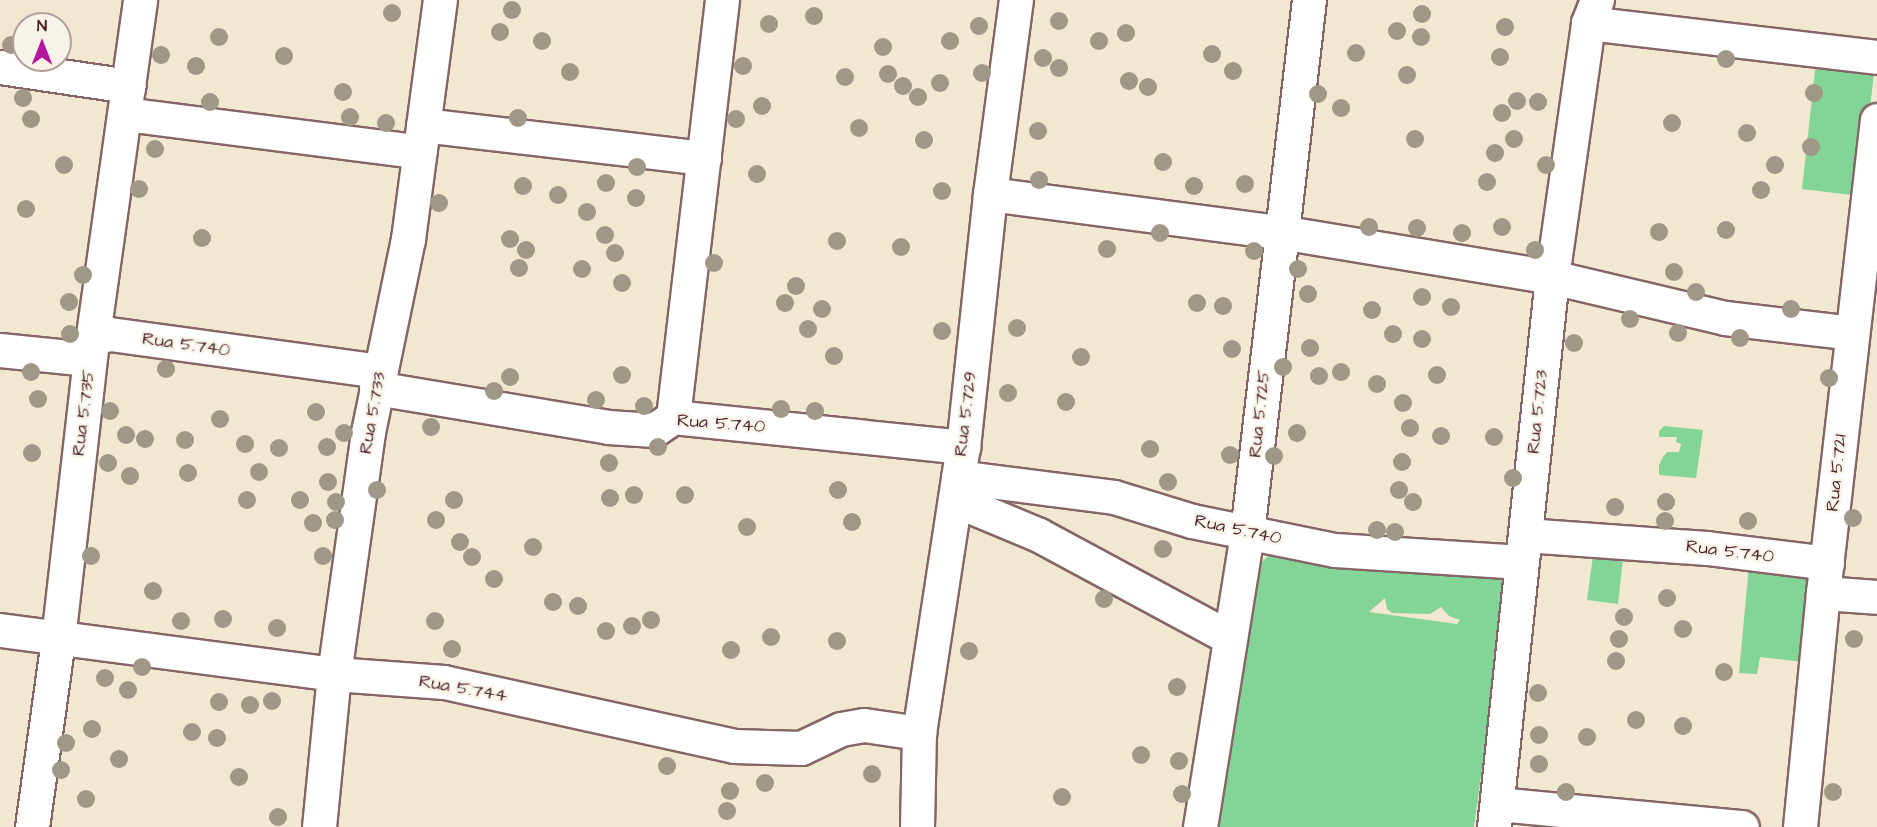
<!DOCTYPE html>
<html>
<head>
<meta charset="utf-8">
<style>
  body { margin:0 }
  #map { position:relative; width:1877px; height:827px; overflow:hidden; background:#f2e8d1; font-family:"Architects Daughter",sans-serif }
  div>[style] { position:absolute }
  .green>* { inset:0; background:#82d597 }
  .roads { filter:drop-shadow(2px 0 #856565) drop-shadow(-2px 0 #856565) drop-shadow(0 2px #856565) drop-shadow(0 -2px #856565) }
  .minor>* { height:33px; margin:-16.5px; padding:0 16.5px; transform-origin:16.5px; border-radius:16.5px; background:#fff }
  .trees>* { width:18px; height:18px; margin:-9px; border-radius:50%; background:#9f9887 }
  span { translate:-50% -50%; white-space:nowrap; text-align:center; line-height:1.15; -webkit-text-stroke:5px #f7f3e8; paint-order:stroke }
  .street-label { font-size:18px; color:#4a1f2b }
  .north { position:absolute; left:12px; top:12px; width:60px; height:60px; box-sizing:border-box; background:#f7f3e8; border:2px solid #b29e9c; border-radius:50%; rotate:0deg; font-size:16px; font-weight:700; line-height:24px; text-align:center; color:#4a1f2b }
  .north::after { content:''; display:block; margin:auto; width:21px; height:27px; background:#b5179e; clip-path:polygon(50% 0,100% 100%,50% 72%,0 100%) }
</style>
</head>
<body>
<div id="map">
  <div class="green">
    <i style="clip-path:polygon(1816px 62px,1874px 73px,1860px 196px,1802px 189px)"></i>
    <i style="clip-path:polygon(1664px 426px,1703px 430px,1696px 478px,1659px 475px,1659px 465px,1663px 457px,1667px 452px,1679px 452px,1681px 444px,1676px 442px,1677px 437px,1659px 437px,1659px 431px)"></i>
    <i style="clip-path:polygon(1594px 548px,1624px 549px,1618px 604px,1587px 600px)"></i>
    <i style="clip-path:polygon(evenodd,1280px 551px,1488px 568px,1503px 582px,1508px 606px,1499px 643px,1474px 827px,1216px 827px,1250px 574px,1270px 554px,1280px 551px,1385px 598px,1387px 609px,1392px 613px,1430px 614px,1441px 607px,1449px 616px,1460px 620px,1457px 624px,1369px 612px,1385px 598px)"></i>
    <i style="clip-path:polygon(1749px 565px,1814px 574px,1803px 662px,1760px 657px,1757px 674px,1739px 673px)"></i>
  </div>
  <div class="roads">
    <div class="minor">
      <i style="left:1588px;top:23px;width:291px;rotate:6.7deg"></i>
      <i style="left:0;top:67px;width:130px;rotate:8.4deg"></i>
      <i style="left:125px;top:114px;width:297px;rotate:7.3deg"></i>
      <i style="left:423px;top:125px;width:283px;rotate:6.7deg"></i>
      <i style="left:990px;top:194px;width:292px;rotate:7.5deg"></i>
      <i style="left:1280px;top:232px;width:276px;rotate:9.4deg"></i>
      <i style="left:1552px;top:277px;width:178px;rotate:13.3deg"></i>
      <i style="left:1725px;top:318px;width:128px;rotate:6.7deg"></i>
      <i style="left:0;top:350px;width:79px;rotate:5.8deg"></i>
      <i style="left:79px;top:358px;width:21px;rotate:-51deg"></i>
      <i style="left:92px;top:342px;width:10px;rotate:-37deg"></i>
      <i style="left:100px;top:336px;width:10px;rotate:-11deg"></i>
      <i style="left:110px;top:334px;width:273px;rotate:7.8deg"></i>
      <i style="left:376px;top:388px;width:235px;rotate:9.5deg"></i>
      <i style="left:608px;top:427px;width:46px;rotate:3.7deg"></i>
      <i style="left:654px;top:430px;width:23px;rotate:-34deg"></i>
      <i style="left:673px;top:417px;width:292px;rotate:5.9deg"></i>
      <i style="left:673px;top:417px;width:420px;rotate:-83.3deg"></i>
      <i style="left:958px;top:477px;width:157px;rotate:7.3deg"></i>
      <i style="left:1114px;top:497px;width:82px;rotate:17.1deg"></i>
      <i style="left:1192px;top:521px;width:146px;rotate:11.5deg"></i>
      <i style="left:1335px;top:550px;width:187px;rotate:3.7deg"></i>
      <i style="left:955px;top:500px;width:91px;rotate:22.6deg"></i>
      <i style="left:1039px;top:535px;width:217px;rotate:28.3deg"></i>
      <i style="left:1525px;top:535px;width:182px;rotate:4.1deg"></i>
      <i style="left:1707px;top:548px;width:121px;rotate:7.1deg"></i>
      <i style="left:1823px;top:593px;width:54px;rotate:4.2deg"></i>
      <i style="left:0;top:630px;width:337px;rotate:7.5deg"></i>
      <i style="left:334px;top:674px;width:110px;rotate:4.2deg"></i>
      <i style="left:444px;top:682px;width:297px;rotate:12.4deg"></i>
      <i style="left:734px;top:746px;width:67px;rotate:1.7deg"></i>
      <i style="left:801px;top:748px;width:44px;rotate:-25.4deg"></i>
      <i style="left:841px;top:729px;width:23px;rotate:-10deg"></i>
      <i style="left:864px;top:725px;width:56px;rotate:8.3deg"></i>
      <i style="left:1497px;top:804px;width:246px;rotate:5.4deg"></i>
      <i style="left:32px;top:827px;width:190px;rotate:-82.1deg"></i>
      <i style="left:58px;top:639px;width:299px;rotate:-83.5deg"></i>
      <i style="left:92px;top:342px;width:345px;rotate:-82deg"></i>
      <i style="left:319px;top:827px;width:154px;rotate:-84.4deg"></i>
      <i style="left:334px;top:674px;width:244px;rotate:-82deg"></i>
      <i style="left:368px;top:432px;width:197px;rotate:-78.3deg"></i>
      <i style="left:408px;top:239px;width:241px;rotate:-82.4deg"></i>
      <i style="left:917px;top:827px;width:94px;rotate:-88.8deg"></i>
      <i style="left:919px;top:733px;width:289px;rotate:-81.3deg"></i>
      <i style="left:963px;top:447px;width:254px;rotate:-83.9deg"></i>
      <i style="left:990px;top:194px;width:196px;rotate:-82.4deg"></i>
      <i style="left:1200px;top:827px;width:298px;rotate:-80.9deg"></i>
      <i style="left:1247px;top:533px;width:537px;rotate:-83.37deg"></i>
      <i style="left:1494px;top:827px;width:553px;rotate:-83.98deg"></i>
      <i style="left:1552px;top:277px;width:257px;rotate:-81.9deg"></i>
      <i style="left:1588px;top:23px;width:25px;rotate:-69deg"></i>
      <i style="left:1800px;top:827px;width:235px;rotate:-84.4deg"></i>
      <i style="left:1823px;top:593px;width:476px;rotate:-83.5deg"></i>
    </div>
  </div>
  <div class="trees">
    <i style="left:512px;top:10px"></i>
    <i style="left:392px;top:13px"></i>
    <i style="left:1422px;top:14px"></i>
    <i style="left:814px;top:16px"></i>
    <i style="left:1059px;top:21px"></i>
    <i style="left:769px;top:24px"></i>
    <i style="left:979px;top:26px"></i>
    <i style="left:1505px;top:27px"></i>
    <i style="left:1397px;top:31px"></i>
    <i style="left:500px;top:32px"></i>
    <i style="left:1126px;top:33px"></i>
    <i style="left:219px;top:37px"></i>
    <i style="left:1421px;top:37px"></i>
    <i style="left:542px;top:41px"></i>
    <i style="left:950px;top:41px"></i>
    <i style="left:1099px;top:41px"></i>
    <i style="left:11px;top:45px"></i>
    <i style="left:883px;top:47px"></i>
    <i style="left:1356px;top:53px"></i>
    <i style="left:1212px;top:54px"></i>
    <i style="left:161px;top:55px"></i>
    <i style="left:284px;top:56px"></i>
    <i style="left:1500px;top:57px"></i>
    <i style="left:1043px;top:58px"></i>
    <i style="left:1726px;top:59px"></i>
    <i style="left:196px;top:66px"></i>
    <i style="left:743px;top:66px"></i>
    <i style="left:1059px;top:68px"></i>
    <i style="left:1233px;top:71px"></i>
    <i style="left:570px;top:72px"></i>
    <i style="left:982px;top:73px"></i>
    <i style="left:888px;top:74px"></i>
    <i style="left:1407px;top:75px"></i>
    <i style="left:845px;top:77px"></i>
    <i style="left:1129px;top:81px"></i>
    <i style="left:940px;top:83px"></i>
    <i style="left:903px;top:86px"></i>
    <i style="left:1148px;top:87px"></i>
    <i style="left:343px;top:92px"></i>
    <i style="left:1814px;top:93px"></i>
    <i style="left:1318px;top:94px"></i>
    <i style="left:918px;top:97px"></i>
    <i style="left:23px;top:98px"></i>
    <i style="left:1517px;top:101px"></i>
    <i style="left:210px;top:102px"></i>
    <i style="left:1538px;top:102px"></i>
    <i style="left:762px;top:106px"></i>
    <i style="left:1341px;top:108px"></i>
    <i style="left:1502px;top:113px"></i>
    <i style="left:350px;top:117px"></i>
    <i style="left:518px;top:118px"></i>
    <i style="left:31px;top:119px"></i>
    <i style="left:736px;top:119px"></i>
    <i style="left:386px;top:123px"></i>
    <i style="left:1672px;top:123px"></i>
    <i style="left:859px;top:128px"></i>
    <i style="left:1038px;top:131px"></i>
    <i style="left:1747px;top:133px"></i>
    <i style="left:1415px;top:139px"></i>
    <i style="left:1514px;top:139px"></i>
    <i style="left:924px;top:140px"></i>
    <i style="left:1811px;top:147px"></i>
    <i style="left:155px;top:149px"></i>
    <i style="left:1495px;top:153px"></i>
    <i style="left:1163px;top:162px"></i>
    <i style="left:64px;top:165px"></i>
    <i style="left:1546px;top:165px"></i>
    <i style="left:1775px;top:165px"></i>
    <i style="left:637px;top:167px"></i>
    <i style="left:757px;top:174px"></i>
    <i style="left:1039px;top:180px"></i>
    <i style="left:1487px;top:182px"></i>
    <i style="left:606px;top:183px"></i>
    <i style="left:1245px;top:184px"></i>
    <i style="left:523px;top:186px"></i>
    <i style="left:1194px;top:186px"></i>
    <i style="left:139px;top:189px"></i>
    <i style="left:1761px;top:190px"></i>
    <i style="left:942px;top:191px"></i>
    <i style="left:558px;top:195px"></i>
    <i style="left:636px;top:198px"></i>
    <i style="left:439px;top:203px"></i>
    <i style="left:26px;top:209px"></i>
    <i style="left:587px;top:212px"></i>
    <i style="left:1369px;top:227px"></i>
    <i style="left:1502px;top:227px"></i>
    <i style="left:1417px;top:228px"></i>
    <i style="left:1726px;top:230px"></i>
    <i style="left:1659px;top:232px"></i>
    <i style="left:1160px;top:233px"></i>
    <i style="left:1462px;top:233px"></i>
    <i style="left:605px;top:235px"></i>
    <i style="left:202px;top:238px"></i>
    <i style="left:510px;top:239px"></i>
    <i style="left:837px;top:241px"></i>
    <i style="left:901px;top:247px"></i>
    <i style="left:1107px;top:249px"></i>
    <i style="left:526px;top:250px"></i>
    <i style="left:1535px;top:250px"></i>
    <i style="left:1254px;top:251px"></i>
    <i style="left:615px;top:253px"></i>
    <i style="left:714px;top:263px"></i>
    <i style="left:519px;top:268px"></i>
    <i style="left:582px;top:269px"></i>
    <i style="left:1298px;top:269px"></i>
    <i style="left:1674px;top:272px"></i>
    <i style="left:83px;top:275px"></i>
    <i style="left:622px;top:283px"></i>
    <i style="left:796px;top:286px"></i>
    <i style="left:1696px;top:292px"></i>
    <i style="left:1308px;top:294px"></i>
    <i style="left:1422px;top:297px"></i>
    <i style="left:69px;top:302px"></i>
    <i style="left:785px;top:303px"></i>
    <i style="left:1197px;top:303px"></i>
    <i style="left:1223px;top:306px"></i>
    <i style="left:1451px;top:307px"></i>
    <i style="left:822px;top:309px"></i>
    <i style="left:1791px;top:309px"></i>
    <i style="left:1372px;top:310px"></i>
    <i style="left:1630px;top:319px"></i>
    <i style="left:1017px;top:328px"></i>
    <i style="left:808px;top:329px"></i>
    <i style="left:942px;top:331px"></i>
    <i style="left:1678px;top:333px"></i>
    <i style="left:70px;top:334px"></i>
    <i style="left:1393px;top:334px"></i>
    <i style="left:1740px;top:338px"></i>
    <i style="left:1422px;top:339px"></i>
    <i style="left:1574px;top:343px"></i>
    <i style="left:1310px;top:348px"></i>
    <i style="left:1232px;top:349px"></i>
    <i style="left:834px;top:356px"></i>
    <i style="left:1081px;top:357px"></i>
    <i style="left:1283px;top:367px"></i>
    <i style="left:166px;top:369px"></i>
    <i style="left:31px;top:372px"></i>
    <i style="left:1341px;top:372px"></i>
    <i style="left:622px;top:375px"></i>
    <i style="left:1437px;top:375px"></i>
    <i style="left:1319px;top:376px"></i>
    <i style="left:510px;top:377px"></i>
    <i style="left:1829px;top:378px"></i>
    <i style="left:1377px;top:384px"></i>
    <i style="left:494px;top:391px"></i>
    <i style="left:1008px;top:393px"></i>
    <i style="left:38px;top:399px"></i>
    <i style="left:596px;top:400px"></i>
    <i style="left:1066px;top:402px"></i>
    <i style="left:1403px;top:403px"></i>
    <i style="left:644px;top:406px"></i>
    <i style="left:781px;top:409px"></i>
    <i style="left:110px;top:411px"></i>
    <i style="left:815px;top:411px"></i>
    <i style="left:316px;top:412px"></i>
    <i style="left:220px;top:419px"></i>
    <i style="left:431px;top:427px"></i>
    <i style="left:1410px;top:428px"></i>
    <i style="left:344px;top:433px"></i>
    <i style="left:1297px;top:433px"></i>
    <i style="left:126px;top:435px"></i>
    <i style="left:1441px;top:436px"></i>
    <i style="left:1494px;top:437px"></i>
    <i style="left:145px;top:439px"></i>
    <i style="left:185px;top:440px"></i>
    <i style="left:245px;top:444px"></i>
    <i style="left:327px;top:447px"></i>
    <i style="left:658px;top:447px"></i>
    <i style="left:279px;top:448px"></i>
    <i style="left:1150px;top:449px"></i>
    <i style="left:32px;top:453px"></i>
    <i style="left:1230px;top:455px"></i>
    <i style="left:1274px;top:456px"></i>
    <i style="left:1402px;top:462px"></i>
    <i style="left:108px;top:463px"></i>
    <i style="left:609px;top:463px"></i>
    <i style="left:259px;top:472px"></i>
    <i style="left:188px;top:473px"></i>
    <i style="left:130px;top:476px"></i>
    <i style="left:1513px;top:478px"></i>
    <i style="left:328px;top:482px"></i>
    <i style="left:1168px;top:482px"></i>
    <i style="left:377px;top:490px"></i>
    <i style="left:838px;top:490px"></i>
    <i style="left:1399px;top:490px"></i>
    <i style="left:634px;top:495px"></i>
    <i style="left:685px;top:495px"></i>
    <i style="left:610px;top:498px"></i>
    <i style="left:247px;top:500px"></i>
    <i style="left:300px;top:500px"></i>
    <i style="left:454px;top:500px"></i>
    <i style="left:336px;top:502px"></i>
    <i style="left:1413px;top:502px"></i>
    <i style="left:1666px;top:502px"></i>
    <i style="left:1615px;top:507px"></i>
    <i style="left:1853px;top:518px"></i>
    <i style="left:335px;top:520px"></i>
    <i style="left:436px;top:520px"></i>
    <i style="left:1665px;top:521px"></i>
    <i style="left:1748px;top:521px"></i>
    <i style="left:852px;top:522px"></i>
    <i style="left:313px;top:523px"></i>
    <i style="left:747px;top:527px"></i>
    <i style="left:1377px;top:530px"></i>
    <i style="left:1395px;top:532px"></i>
    <i style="left:460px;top:542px"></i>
    <i style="left:533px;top:547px"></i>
    <i style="left:1163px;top:549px"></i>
    <i style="left:91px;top:556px"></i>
    <i style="left:323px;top:556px"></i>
    <i style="left:472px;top:557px"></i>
    <i style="left:494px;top:579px"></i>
    <i style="left:153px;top:591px"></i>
    <i style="left:1667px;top:598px"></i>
    <i style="left:1104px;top:599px"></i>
    <i style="left:553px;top:602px"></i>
    <i style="left:578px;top:606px"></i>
    <i style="left:1624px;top:617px"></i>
    <i style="left:223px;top:619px"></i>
    <i style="left:651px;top:620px"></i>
    <i style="left:181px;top:621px"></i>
    <i style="left:435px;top:621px"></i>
    <i style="left:632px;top:626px"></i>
    <i style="left:277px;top:628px"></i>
    <i style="left:1683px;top:629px"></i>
    <i style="left:606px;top:631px"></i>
    <i style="left:771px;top:637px"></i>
    <i style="left:1619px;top:639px"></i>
    <i style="left:1854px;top:639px"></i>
    <i style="left:837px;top:641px"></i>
    <i style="left:452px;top:649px"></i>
    <i style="left:731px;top:650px"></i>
    <i style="left:969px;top:651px"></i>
    <i style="left:1616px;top:661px"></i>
    <i style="left:142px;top:667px"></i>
    <i style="left:1724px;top:672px"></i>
    <i style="left:105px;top:678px"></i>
    <i style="left:1177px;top:687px"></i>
    <i style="left:128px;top:690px"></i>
    <i style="left:1538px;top:693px"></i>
    <i style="left:272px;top:701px"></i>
    <i style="left:219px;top:702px"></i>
    <i style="left:250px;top:705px"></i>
    <i style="left:1636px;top:720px"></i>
    <i style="left:1683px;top:726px"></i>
    <i style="left:92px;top:729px"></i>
    <i style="left:192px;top:732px"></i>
    <i style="left:1539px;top:735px"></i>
    <i style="left:1587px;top:737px"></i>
    <i style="left:217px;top:738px"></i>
    <i style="left:66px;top:743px"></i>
    <i style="left:1141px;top:755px"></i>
    <i style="left:119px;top:759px"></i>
    <i style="left:1179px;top:761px"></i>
    <i style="left:1539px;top:764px"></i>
    <i style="left:667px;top:766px"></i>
    <i style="left:61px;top:770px"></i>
    <i style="left:872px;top:774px"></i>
    <i style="left:239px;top:777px"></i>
    <i style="left:765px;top:783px"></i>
    <i style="left:730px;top:791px"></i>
    <i style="left:1566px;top:792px"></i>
    <i style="left:1833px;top:792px"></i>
    <i style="left:1182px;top:794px"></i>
    <i style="left:1062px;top:797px"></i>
    <i style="left:86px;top:799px"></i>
    <i style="left:727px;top:811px"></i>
    <i style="left:278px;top:817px"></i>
  </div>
  <div class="street-label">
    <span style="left:186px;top:345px;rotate:8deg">Rua 5.740</span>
    <span style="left:1538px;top:412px;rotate:-84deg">Rua 5.723</span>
    <span style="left:84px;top:413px;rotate:-83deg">Rua 5.735</span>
    <span style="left:373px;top:413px;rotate:-80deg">Rua 5.733</span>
    <span style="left:966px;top:414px;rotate:-83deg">Rua 5.729</span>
    <span style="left:1260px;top:414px;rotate:-84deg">Rua 5.725</span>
    <span style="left:721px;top:424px;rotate:4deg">Rua 5.740</span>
    <span style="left:1837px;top:473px;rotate:-84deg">Rua 5.721</span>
    <span style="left:1238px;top:530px;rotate:12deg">Rua 5.740</span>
    <span style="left:1730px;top:552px;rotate:7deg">Rua 5.740</span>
    <span style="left:463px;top:689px;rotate:10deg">Rua 5.744</span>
  </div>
  <div class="north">N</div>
</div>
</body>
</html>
